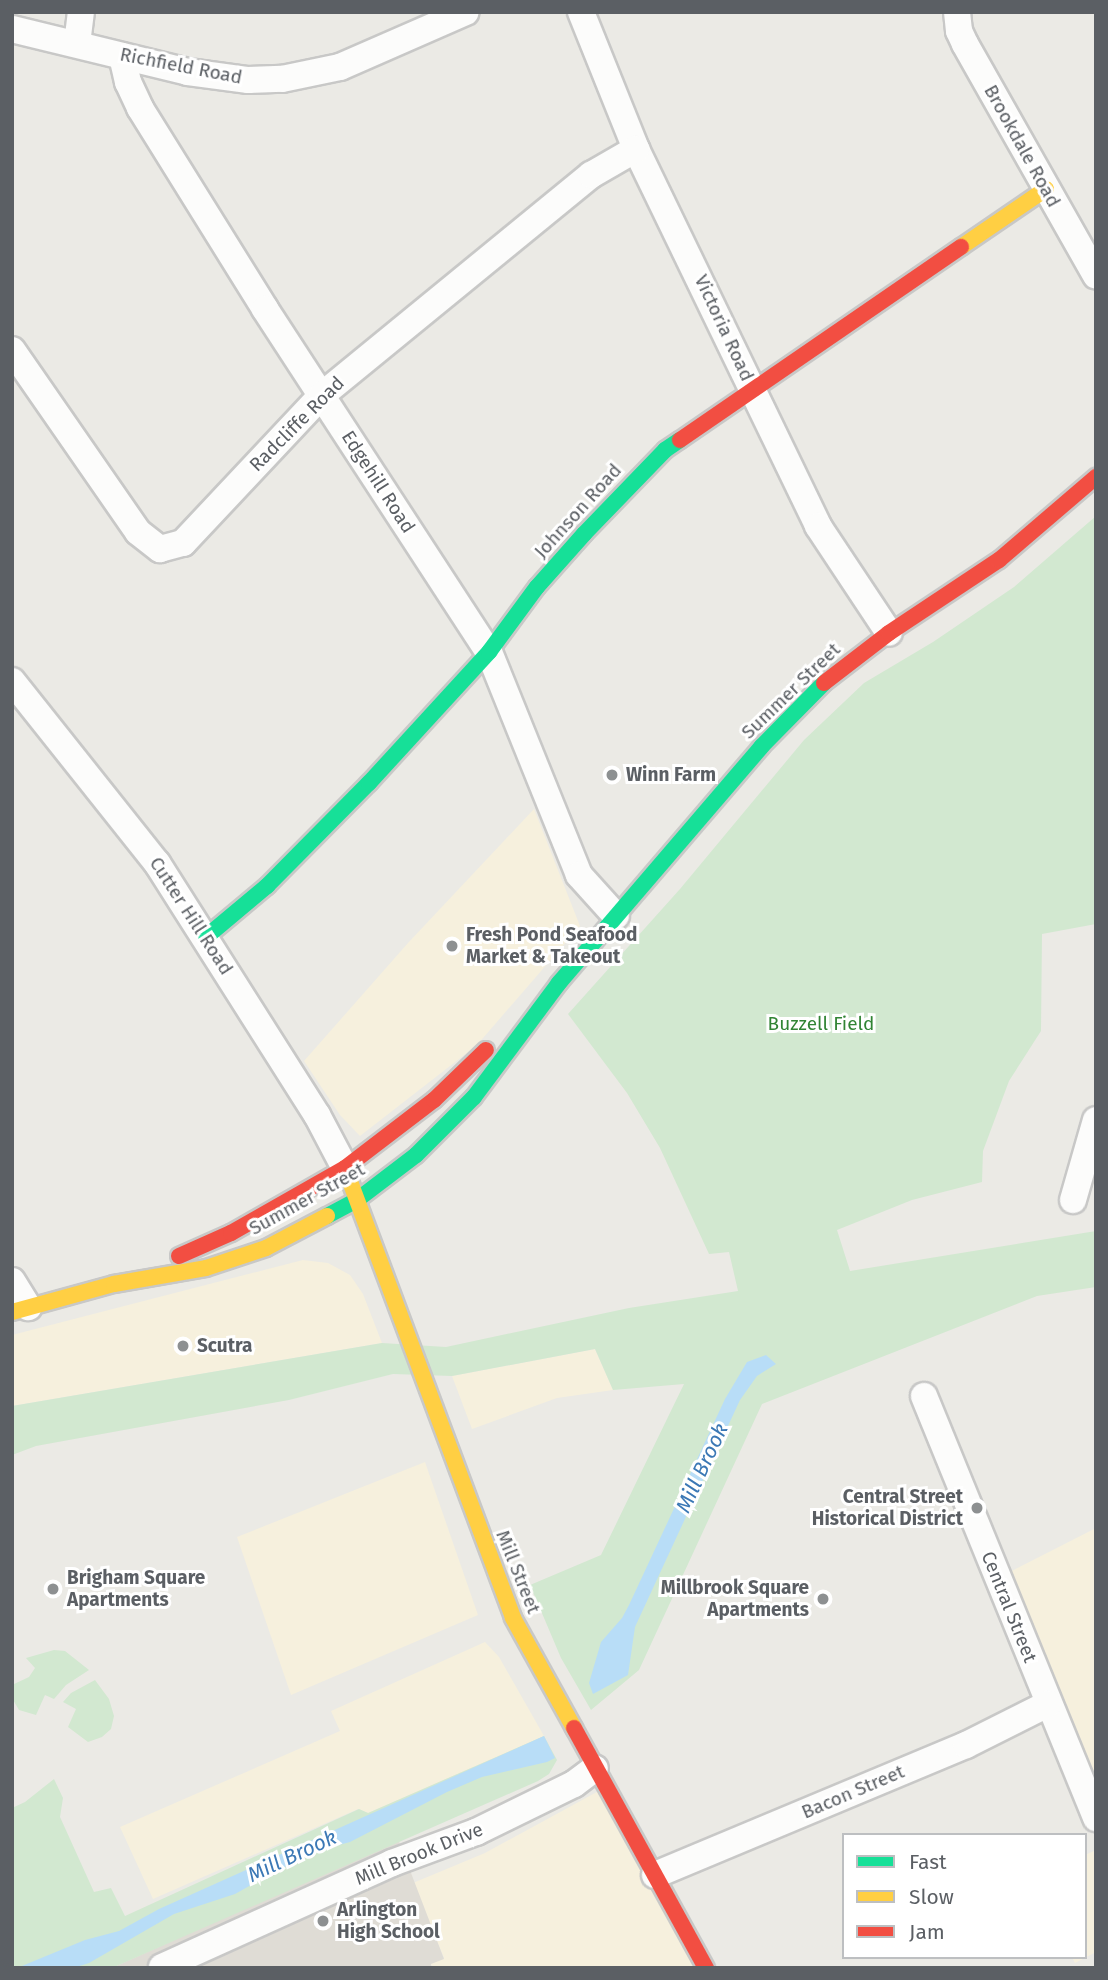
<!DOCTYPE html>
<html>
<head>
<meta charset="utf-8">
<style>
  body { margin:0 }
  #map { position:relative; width:1108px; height:1980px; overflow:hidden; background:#ebeae5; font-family:"Fira Sans",sans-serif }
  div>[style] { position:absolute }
  .commercial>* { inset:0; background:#f6f0dd }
  .education>* { inset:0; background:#dfdcd5 }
  .green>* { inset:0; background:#d2e8d0 }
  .water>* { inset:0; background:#b8ddf7 }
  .roads { filter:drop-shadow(2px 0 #c8c8c7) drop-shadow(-2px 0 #c8c8c7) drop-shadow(0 2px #c8c8c7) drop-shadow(0 -2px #c8c8c7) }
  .street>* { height:26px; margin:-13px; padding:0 13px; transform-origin:13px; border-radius:13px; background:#fcfcfb }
  .fast>* { height:16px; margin:-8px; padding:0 8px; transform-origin:8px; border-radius:8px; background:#16e098 }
  .slow>* { height:16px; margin:-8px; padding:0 8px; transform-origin:8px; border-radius:8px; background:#ffcf43 }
  .jam>* { height:16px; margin:-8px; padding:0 8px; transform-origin:8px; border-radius:8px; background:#f24e42 }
  .dots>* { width:19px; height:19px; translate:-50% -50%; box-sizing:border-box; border:4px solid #fff; border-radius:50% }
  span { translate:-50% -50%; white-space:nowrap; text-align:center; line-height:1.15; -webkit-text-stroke:6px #fff; paint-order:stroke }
  .street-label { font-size:19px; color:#5b5f64 }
  .poi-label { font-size:19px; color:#5b5f64; font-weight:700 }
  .left { translate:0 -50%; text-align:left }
  .right { translate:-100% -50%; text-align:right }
  .park-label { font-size:19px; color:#318434 }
  .water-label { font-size:21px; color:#3b78b5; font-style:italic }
  .frame { position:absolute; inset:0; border:14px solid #5b5f64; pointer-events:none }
  .legend { position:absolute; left:842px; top:1833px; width:245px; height:126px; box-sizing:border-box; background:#fff; border:2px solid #bdbfc1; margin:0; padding:9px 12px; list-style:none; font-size:21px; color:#5b5f64 }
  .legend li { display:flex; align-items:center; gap:14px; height:35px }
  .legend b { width:35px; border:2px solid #bdbfc1 }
</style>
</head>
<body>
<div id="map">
  <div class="commercial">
    <i style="clip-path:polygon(534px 809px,580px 926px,477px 1045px,360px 1136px,340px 1115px,304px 1061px,408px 943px)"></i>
    <i style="clip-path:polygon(303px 1260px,328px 1263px,350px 1275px,363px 1294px,382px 1343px,12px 1406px,12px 1335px)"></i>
    <i style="clip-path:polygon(595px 1349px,613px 1390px,557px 1398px,472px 1429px,452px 1376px)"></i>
    <i style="clip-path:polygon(425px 1462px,478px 1615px,291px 1695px,237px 1537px)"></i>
    <i style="clip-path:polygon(1096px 1528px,1096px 1819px,998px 1578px)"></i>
    <i style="clip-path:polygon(485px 1642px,499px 1657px,544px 1736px,368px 1813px,358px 1809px,153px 1899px,120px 1827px,340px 1731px,331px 1711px)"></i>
    <i style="clip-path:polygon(606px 1787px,706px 1968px,436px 1968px,430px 1964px,444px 1958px,413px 1883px,485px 1853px)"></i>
    <i style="clip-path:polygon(1096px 1850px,1096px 1952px,1075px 1963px,1072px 1957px,1085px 1957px,1085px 1855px)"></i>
  </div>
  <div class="education">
    <i style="clip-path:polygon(398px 1839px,444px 1959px,431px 1964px,431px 1968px,112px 1968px)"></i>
  </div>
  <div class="green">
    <i style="clip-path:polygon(1096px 516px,1096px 924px,1042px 934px,1041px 1031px,1009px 1081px,983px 1151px,982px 1182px,912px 1200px,837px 1230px,850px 1271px,1096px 1231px,1096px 1287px,1037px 1296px,762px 1404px,639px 1670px,591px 1710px,561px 1658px,530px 1585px,601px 1555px,684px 1384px,613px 1390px,595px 1349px,452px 1376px,393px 1374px,289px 1400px,36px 1446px,12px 1455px,12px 1406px,382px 1343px,446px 1347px,629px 1308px,738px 1291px,729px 1252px,709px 1254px,660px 1148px,627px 1093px,568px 1014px,680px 889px,804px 740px,864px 683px,933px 642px,1014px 587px)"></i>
    <i style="clip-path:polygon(54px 1650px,65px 1651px,89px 1670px,66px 1685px,54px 1699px,45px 1695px,36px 1715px,19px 1710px,12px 1698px,12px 1685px,29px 1677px,35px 1668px,26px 1658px)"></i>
    <i style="clip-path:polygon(95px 1680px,109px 1699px,114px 1716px,111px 1729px,102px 1737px,88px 1742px,68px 1727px,76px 1709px,63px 1702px,71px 1693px)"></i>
    <i style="clip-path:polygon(544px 1736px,557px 1760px,549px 1774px,538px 1781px,112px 1968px,12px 1968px,12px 1808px,25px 1802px,54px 1779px,63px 1798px,60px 1817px,94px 1892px,111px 1888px,125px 1916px,359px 1809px,368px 1813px)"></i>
  </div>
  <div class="water">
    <i style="clip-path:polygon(766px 1355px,776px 1364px,757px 1376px,740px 1400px,635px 1627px,628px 1675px,593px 1694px,589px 1683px,601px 1642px,622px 1618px,629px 1605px,725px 1399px,747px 1362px)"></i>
    <i style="clip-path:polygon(544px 1736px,555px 1758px,547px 1762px,482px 1777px,447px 1792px,350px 1842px,324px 1849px,274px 1872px,235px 1894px,174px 1914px,89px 1963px,73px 1968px,17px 1968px,85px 1940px,119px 1931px,159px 1909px)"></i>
  </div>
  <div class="roads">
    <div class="street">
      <i style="left:581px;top:12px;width:148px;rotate:68.1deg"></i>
      <i style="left:636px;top:149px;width:419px;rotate:64.2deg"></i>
      <i style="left:818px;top:526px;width:128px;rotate:56.4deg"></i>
      <i style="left:957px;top:12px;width:19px;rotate:84deg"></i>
      <i style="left:959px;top:31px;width:14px;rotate:65deg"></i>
      <i style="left:965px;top:44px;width:266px;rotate:60.5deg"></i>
      <i style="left:12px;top:29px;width:181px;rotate:13.7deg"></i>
      <i style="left:188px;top:72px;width:61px;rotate:7.6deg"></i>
      <i style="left:248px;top:80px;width:34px;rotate:-2deg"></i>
      <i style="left:282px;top:79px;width:59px;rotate:-11.7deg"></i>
      <i style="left:340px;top:67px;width:137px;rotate:-23.6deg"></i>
      <i style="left:77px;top:44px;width:32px;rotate:-83deg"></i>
      <i style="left:122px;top:56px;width:27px;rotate:77deg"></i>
      <i style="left:128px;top:82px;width:29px;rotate:65deg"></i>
      <i style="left:140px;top:108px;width:237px;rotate:58.1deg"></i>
      <i style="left:265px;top:309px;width:410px;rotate:56.9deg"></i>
      <i style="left:489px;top:652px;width:240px;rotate:68deg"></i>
      <i style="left:579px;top:875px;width:55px;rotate:47.9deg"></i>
      <i style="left:12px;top:350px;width:221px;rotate:55.3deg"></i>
      <i style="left:138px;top:532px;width:28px;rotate:38deg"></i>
      <i style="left:160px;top:549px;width:24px;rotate:-15deg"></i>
      <i style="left:183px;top:543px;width:203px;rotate:-46.8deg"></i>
      <i style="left:322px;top:395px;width:348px;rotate:-39.3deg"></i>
      <i style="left:591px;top:175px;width:52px;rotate:-30deg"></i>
      <i style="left:12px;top:681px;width:233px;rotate:51.5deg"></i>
      <i style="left:157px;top:863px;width:299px;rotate:57.6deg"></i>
      <i style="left:317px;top:1115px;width:60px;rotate:62.2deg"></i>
      <i style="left:1073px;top:1200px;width:83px;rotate:-74deg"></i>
      <i style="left:12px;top:1281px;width:31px;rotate:58deg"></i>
      <i style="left:924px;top:1396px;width:456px;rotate:67.8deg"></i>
      <i style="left:655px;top:1875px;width:337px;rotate:-22.7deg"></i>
      <i style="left:966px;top:1745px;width:92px;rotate:-26.6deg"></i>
      <i style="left:162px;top:1967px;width:252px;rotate:-24.3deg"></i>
      <i style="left:392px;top:1863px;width:90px;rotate:-20.3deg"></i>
      <i style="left:476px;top:1832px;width:109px;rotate:-26.1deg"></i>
      <i style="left:574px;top:1784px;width:26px;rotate:-37deg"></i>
    </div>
    <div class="fast">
      <i style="left:206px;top:937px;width:80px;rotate:-39.9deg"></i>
      <i style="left:267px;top:886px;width:145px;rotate:-45.3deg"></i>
      <i style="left:369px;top:783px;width:178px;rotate:-47.5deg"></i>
      <i style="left:489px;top:652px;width:81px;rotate:-53.6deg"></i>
      <i style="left:537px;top:587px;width:71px;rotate:-48.4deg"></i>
      <i style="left:584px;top:534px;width:117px;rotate:-46deg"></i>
      <i style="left:665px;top:450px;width:18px;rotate:-34deg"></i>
      <i style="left:327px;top:1216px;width:34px;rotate:-28deg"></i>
      <i style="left:357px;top:1200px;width:74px;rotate:-37.3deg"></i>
      <i style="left:416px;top:1155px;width:82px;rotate:-45deg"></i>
      <i style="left:474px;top:1097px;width:142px;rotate:-53.3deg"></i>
      <i style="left:559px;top:983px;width:311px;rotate:-49.4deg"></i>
      <i style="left:761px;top:747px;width:90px;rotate:-45.5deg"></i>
    </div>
    <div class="slow">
      <i style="left:961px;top:247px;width:103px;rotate:-34.3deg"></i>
      <i style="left:345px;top:1168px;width:480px;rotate:69.5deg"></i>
      <i style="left:513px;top:1618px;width:126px;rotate:61deg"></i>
      <i style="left:12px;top:1312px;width:106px;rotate:-15.4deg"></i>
      <i style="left:114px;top:1284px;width:93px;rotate:-9.9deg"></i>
      <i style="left:206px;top:1268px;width:63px;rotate:-18.4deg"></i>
      <i style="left:266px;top:1248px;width:69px;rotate:-27.7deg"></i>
    </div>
    <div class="jam">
      <i style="left:680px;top:440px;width:341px;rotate:-34.5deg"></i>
      <i style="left:824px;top:683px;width:82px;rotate:-37.6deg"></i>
      <i style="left:889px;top:633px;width:132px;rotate:-33.6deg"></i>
      <i style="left:999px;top:560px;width:128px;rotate:-40.6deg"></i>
      <i style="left:179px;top:1256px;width:57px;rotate:-23.9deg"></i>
      <i style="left:231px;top:1233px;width:131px;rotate:-29.7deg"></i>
      <i style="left:345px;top:1168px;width:112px;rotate:-37.4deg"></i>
      <i style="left:434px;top:1100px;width:72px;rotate:-43.9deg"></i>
      <i style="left:574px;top:1728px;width:274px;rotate:61.2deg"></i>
    </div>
  </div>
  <div class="dots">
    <i style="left:612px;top:775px;background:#8d9091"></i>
    <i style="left:452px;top:946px;background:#8d9091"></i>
    <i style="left:183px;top:1346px;background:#8d9091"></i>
    <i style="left:977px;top:1508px;background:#8d9091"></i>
    <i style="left:53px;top:1589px;background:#8d9091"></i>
    <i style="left:823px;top:1599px;background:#8d9091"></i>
    <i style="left:323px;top:1921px;background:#8d9091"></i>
  </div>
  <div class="street-label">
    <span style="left:181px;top:66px;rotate:11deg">Richfield Road</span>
    <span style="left:1022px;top:146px;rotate:61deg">Brookdale Road</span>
    <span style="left:724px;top:328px;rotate:65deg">Victoria Road</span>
    <span style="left:297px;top:424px;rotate:-45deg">Radcliffe Road</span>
    <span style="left:378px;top:482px;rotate:57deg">Edgehill Road</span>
    <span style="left:578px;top:511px;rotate:-48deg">Johnson Road</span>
    <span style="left:791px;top:691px;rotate:-44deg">Summer Street</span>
    <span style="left:191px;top:916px;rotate:57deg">Cutter Hill Road</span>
    <span style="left:307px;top:1199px;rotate:-29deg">Summer Street</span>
    <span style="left:518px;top:1572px;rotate:68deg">Mill Street</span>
    <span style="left:1009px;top:1607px;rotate:68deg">Central Street</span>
    <span style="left:853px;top:1792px;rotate:-23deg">Bacon Street</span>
    <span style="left:419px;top:1854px;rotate:-22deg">Mill Brook Drive</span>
  </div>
  <div class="poi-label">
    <span class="left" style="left:626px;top:775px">Winn Farm</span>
    <span class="left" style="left:466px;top:946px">Fresh Pond Seafood<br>Market &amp; Takeout</span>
    <span class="left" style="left:197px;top:1346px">Scutra</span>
    <span class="right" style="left:963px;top:1508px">Central Street<br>Historical District</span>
    <span class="left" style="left:67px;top:1589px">Brigham Square<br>Apartments</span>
    <span class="right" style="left:809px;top:1599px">Millbrook Square<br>Apartments</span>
    <span class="left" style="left:337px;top:1921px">Arlington<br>High School</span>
  </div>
  <div class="park-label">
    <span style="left:821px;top:1024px">Buzzell Field</span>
  </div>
  <div class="water-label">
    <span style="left:702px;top:1468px;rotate:-65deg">Mill Brook</span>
    <span style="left:292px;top:1856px;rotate:-25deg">Mill Brook</span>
  </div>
  <div class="frame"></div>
  <ul class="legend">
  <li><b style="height:9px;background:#16e098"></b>Fast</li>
  <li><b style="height:9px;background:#ffcf43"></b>Slow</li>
  <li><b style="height:9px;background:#f24e42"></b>Jam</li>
  </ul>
</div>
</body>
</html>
